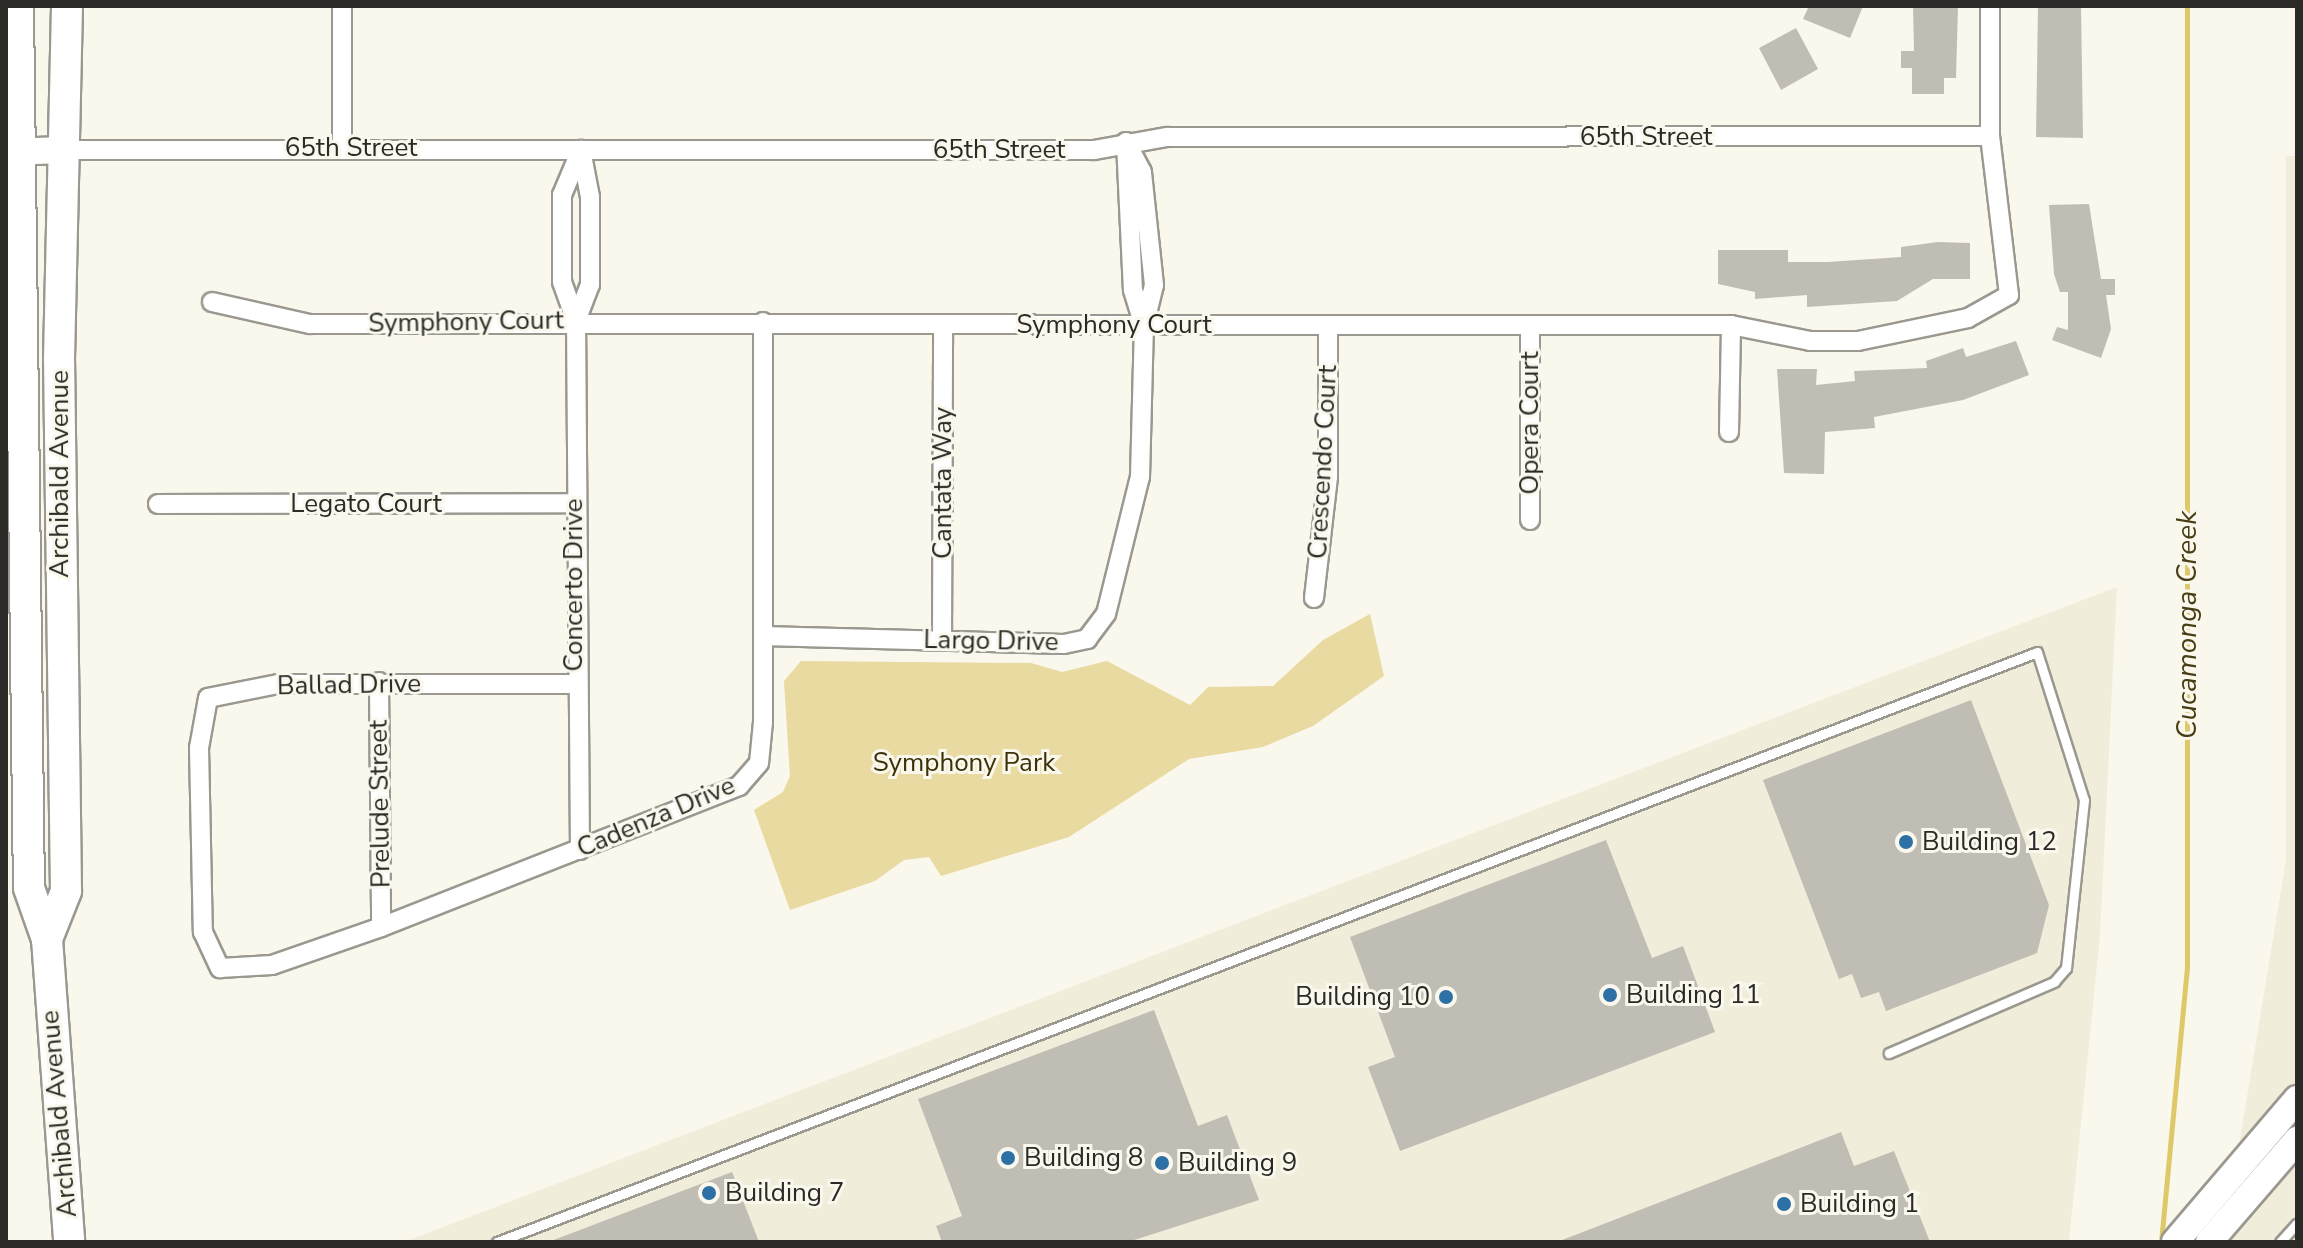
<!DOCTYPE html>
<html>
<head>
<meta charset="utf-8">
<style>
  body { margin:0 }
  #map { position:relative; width:2303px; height:1248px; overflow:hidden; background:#faf7ed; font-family:"Nunito Sans",sans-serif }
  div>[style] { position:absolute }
  .built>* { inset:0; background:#f1eddb }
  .green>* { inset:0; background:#e8daa0 }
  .stream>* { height:5px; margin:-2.5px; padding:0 2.5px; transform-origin:2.5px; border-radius:2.5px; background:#dfc869 }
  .building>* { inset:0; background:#c0bdb4 }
  .roads { filter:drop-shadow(2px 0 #9a988f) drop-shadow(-2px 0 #9a988f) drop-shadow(0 2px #9a988f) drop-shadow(0 -2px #9a988f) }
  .lane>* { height:9px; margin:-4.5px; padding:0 4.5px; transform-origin:4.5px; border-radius:4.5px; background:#fff }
  .street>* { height:18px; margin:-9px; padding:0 9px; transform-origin:9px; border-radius:9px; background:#fff }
  .secondary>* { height:26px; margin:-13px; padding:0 13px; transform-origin:13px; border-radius:13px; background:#fff }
  .primary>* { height:30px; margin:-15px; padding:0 15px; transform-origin:15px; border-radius:15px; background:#fff }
  .dots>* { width:22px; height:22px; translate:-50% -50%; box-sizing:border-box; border:4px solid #faf7ed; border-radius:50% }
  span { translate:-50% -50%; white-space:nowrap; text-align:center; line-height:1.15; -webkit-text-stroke:6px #faf7ed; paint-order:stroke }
  .street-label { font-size:26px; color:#2b2a26 }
  .park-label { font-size:26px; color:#3b3207 }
  .poi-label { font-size:26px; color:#2b2a26 }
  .left { translate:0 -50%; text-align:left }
  .right { translate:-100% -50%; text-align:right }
  .water-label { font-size:28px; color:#483e16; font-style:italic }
  .frame { position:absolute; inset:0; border:8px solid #2b2a26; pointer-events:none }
</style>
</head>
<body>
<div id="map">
  <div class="built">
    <i style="clip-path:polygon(2286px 156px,2297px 156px,2297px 1242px,2223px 1242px,2286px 860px)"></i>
    <i style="clip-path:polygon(2117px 587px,2100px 936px,2069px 1242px,404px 1242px)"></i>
  </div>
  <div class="green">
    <i style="clip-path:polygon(1370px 614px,1384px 676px,1313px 726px,1263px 747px,1189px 759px,1069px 837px,941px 876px,929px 857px,904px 860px,875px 881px,790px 910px,754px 810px,783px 792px,790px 776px,784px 681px,801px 661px,1031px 663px,1062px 672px,1107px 661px,1190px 705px,1208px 687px,1273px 686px,1323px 640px)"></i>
  </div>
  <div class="stream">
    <i style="left:2161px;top:1242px;width:275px;rotate:-84.6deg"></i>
    <i style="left:2187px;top:968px;width:962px;rotate:-90deg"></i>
  </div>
  <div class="building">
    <i style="clip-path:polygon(1809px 6px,1863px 6px,1850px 38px,1803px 19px)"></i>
    <i style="clip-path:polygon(1913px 6px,1958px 6px,1956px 78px,1944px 78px,1944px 94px,1912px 94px,1912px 68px,1901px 68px,1901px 51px,1914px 51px)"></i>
    <i style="clip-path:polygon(2038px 6px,2081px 6px,2083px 138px,2036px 137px)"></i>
    <i style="clip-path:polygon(1796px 28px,1818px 69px,1781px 90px,1759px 48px)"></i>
    <i style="clip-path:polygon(2089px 204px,2101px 279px,2115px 279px,2115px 295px,2106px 295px,2111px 329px,2101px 358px,2052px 340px,2057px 327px,2068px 330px,2068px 292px,2060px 292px,2054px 274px,2049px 205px)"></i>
    <i style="clip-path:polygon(1938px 242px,1970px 243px,1970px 279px,1933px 279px,1897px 301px,1807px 307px,1807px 295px,1755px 299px,1755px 292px,1718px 284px,1718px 250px,1788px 250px,1788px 262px,1828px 262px,1901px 257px,1901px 247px)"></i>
    <i style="clip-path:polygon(2016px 341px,2029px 375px,1963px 400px,1874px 417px,1875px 428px,1825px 432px,1824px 474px,1784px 473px,1777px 369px,1817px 369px,1816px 385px,1855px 381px,1854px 371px,1927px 368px,1926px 361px,1963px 348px,1966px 357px)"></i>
    <i style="clip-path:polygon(1971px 700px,2049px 905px,2037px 953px,1886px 1011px,1879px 992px,1861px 998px,1852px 974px,1839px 979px,1763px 780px)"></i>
    <i style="clip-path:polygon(1606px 840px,1652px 958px,1683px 946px,1715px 1032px,1400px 1151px,1368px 1067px,1395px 1057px,1350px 937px)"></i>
    <i style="clip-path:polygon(1154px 1010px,1198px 1126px,1227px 1115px,1259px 1200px,1128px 1242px,942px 1242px,936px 1226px,962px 1216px,918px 1099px)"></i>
    <i style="clip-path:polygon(1841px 1132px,1854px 1166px,1894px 1151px,1930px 1242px,1557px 1242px)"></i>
    <i style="clip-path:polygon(732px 1172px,759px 1242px,551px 1242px,551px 1241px)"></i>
  </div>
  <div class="roads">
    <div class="lane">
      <i style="left:497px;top:1242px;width:1649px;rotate:-20.96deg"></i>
      <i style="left:2037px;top:652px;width:155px;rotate:72.4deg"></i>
      <i style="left:2084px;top:800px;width:169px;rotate:96.1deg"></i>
      <i style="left:2066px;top:968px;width:18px;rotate:131deg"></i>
      <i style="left:2054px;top:982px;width:180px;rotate:156.7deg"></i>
      <i style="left:2280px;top:1242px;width:25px;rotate:-48deg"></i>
    </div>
    <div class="street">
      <i style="left:1126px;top:143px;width:147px;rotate:87.3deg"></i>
      <i style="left:1133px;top:290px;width:34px;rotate:73deg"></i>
      <i style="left:342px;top:148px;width:142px;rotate:-90deg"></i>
      <i style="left:67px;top:150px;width:1027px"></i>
      <i style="left:1094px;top:150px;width:74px;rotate:-10.1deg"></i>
      <i style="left:1167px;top:137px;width:823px;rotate:-0.07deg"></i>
      <i style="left:212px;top:302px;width:100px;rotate:12.7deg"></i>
      <i style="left:310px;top:324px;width:1421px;rotate:0.04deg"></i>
      <i style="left:1731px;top:325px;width:81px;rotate:11.4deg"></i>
      <i style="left:1810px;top:341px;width:48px"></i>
      <i style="left:1858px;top:341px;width:112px;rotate:-11.8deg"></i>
      <i style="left:1968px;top:318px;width:47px;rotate:-29.3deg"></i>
      <i style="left:2009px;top:295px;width:160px;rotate:-96.8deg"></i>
      <i style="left:1990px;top:136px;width:130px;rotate:-90deg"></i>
      <i style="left:576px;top:321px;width:41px;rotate:-109.7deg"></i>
      <i style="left:562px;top:282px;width:87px;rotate:-90deg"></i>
      <i style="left:562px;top:195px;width:49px;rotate:-67.1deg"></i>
      <i style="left:1530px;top:325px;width:195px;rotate:90deg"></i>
      <i style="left:1729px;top:432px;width:107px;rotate:-88.9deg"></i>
      <i style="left:158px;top:504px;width:417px;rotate:-0.1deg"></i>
      <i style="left:1314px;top:598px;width:122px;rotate:-83.4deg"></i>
      <i style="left:1328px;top:477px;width:151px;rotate:-90deg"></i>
      <i style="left:763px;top:636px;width:301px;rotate:1.5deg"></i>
      <i style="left:1064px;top:644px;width:24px;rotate:-12deg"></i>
      <i style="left:1087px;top:639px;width:31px;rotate:-53deg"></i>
      <i style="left:1106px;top:614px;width:141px;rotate:-76.1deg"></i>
      <i style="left:1140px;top:477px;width:151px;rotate:-88.5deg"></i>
      <i style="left:1144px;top:326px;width:42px;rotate:-76.3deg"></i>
      <i style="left:1154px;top:285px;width:114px;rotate:-96.1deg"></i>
      <i style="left:1142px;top:172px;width:34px;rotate:-118deg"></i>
      <i style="left:942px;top:641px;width:317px;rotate:-89.8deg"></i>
      <i style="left:379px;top:682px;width:245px;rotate:89.5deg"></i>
      <i style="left:574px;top:684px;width:296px;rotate:180deg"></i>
      <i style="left:278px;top:684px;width:71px;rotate:168.7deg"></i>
      <i style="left:208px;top:698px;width:51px;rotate:100.2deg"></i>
      <i style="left:199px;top:748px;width:184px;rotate:88.8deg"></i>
      <i style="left:203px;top:932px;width:40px;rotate:65deg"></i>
      <i style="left:220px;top:968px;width:52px;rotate:-3.3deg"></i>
      <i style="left:272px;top:965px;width:115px;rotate:-19.2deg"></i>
      <i style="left:381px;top:927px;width:385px;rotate:-21.5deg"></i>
      <i style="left:739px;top:786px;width:30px;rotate:-49deg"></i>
      <i style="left:759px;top:763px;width:41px;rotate:-84.4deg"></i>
      <i style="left:763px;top:722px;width:400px;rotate:-90deg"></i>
      <i style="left:580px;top:850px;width:529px;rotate:-90.43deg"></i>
      <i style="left:576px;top:321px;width:39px;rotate:-69deg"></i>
      <i style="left:590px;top:285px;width:88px;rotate:-90deg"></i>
      <i style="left:590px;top:197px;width:48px;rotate:-100.8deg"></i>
    </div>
    <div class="secondary">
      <i style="left:6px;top:152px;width:61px;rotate:-1.9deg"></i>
      <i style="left:2175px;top:1242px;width:188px;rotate:-49.5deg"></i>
      <i style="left:2209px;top:1242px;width:135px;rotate:-49.2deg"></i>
    </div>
    <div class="primary">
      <i style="left:18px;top:6px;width:882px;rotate:89.29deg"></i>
      <i style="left:29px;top:888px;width:54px;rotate:70.6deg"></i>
      <i style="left:47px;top:939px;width:304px;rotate:85.8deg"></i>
      <i style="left:47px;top:939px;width:52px;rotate:-68.4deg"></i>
      <i style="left:66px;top:891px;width:532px;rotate:-90.75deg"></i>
      <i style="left:59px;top:359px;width:353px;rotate:-88.7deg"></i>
    </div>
  </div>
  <div class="dots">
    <i style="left:1906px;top:842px;background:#2d70a5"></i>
    <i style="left:1610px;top:995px;background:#2d70a5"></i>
    <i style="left:1446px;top:997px;background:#2d70a5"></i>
    <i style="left:1008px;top:1158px;background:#2d70a5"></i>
    <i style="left:1162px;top:1163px;background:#2d70a5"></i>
    <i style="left:709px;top:1193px;background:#2d70a5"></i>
    <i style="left:1784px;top:1204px;background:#2d70a5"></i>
  </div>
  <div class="street-label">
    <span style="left:1646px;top:137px">65th Street</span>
    <span style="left:351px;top:148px">65th Street</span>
    <span style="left:999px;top:150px">65th Street</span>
    <span style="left:466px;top:322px;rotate:-1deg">Symphony Court</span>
    <span style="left:1114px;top:325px">Symphony Court</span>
    <span style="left:1530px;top:423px;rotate:-90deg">Opera Court</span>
    <span style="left:1323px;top:462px;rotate:-87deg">Crescendo Court</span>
    <span style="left:60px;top:474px;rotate:-90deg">Archibald Avenue</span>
    <span style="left:943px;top:483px;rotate:-90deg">Cantata Way</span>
    <span style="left:366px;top:504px">Legato Court</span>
    <span style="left:574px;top:585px;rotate:-90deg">Concerto Drive</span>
    <span style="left:991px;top:641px;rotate:1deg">Largo Drive</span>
    <span style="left:349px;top:685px;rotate:-1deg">Ballad Drive</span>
    <span style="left:380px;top:804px;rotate:-91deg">Prelude Street</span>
    <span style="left:656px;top:817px;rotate:-23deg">Cadenza Drive</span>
    <span style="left:59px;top:1114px;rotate:-95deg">Archibald Avenue</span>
  </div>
  <div class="park-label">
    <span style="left:964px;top:763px">Symphony Park</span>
  </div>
  <div class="poi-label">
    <span class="left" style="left:1922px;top:842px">Building 12</span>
    <span class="left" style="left:1626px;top:995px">Building 11</span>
    <span class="right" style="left:1430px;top:997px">Building 10</span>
    <span class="left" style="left:1024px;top:1158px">Building 8</span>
    <span class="left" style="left:1178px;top:1163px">Building 9</span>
    <span class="left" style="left:725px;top:1193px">Building 7</span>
    <span class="left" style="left:1800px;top:1204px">Building 1</span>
  </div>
  <div class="water-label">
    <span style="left:2187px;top:625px;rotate:-90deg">Cucamonga Creek</span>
  </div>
  <div class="frame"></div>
</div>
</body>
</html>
